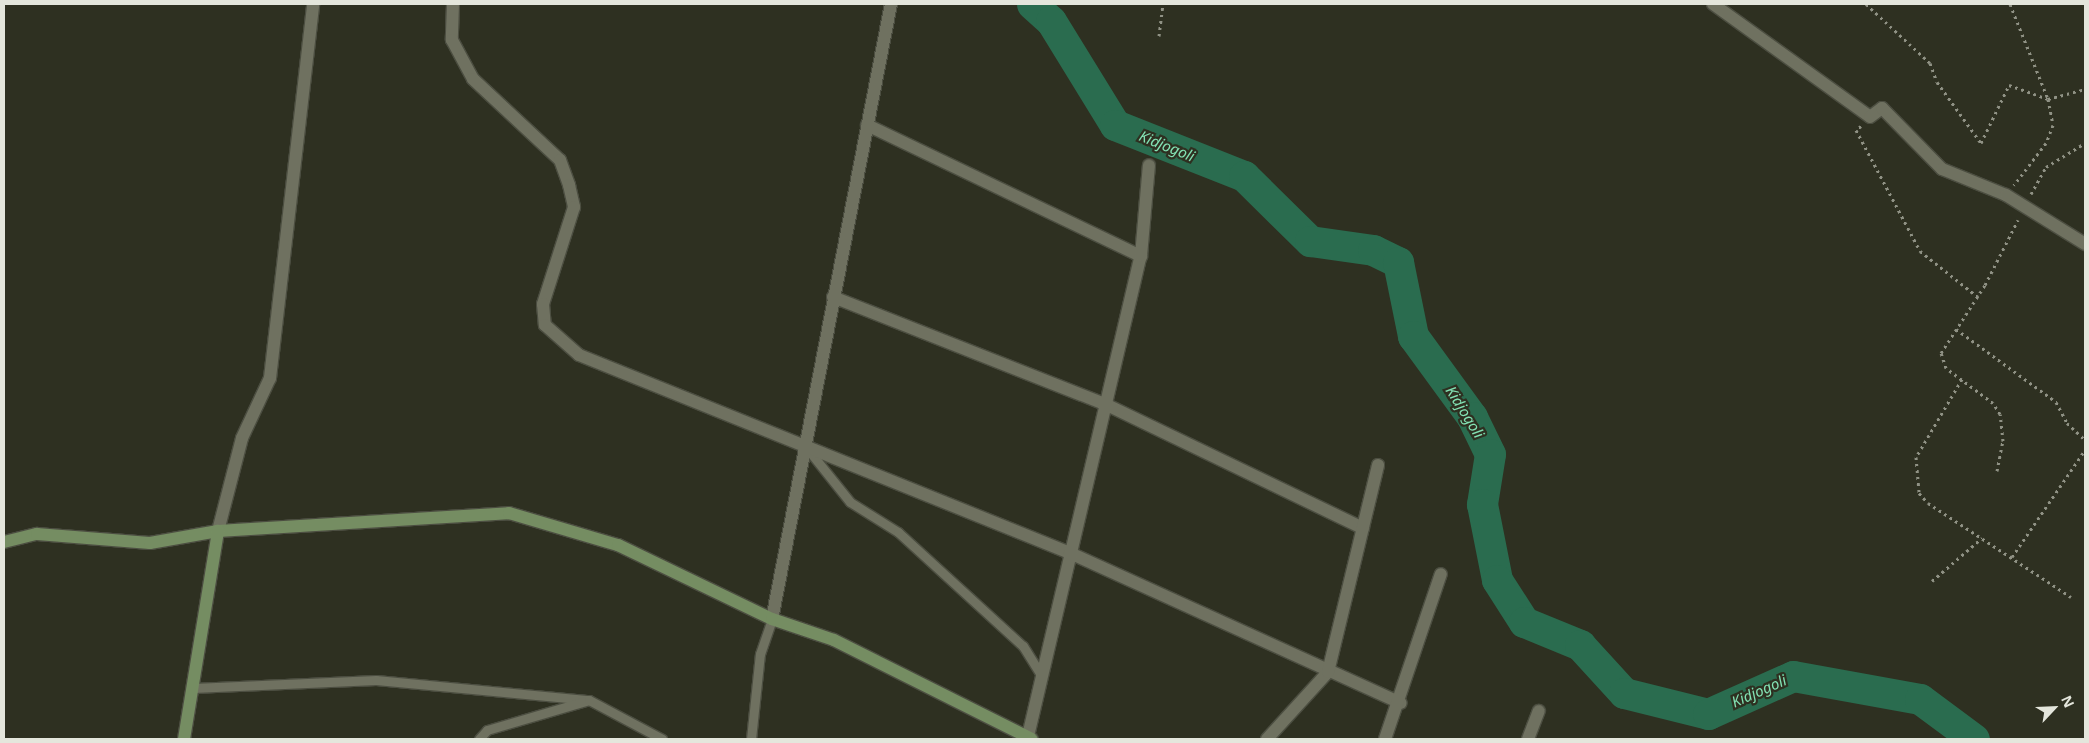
<!DOCTYPE html>
<html>
<head>
<meta charset="utf-8">
<style>
  body { margin:0 }
  #map { position:relative; width:2089px; height:743px; overflow:hidden; background:#2e3021; font-family:"Noto Sans",sans-serif }
  div>[style] { position:absolute }
  .river>* { height:31px; margin:-15.5px; padding:0 15.5px; transform-origin:15.5px; border-radius:15.5px; background:#2a6c4f }
  .path>* { height:3px; margin-top:-1.5px; transform-origin:0; background:repeating-linear-gradient(90deg,#909285 0 2.5px,transparent 0 6.5px) }
  .roads { filter:drop-shadow(1px 0 #4c4e41) drop-shadow(-1px 0 #4c4e41) drop-shadow(0 1px #4c4e41) drop-shadow(0 -1px #4c4e41) }
  .lane>* { height:9px; margin:-4.5px; padding:0 4.5px; transform-origin:4.5px; border-radius:4.5px; background:#6f7160 }
  .street>* { height:12px; margin:-6px; padding:0 6px; transform-origin:6px; border-radius:6px; background:#6f7160 }
  .secondary>* { height:12px; margin:-6px; padding:0 6px; transform-origin:6px; border-radius:6px; background:#758d62 }
  span { translate:-50% -50%; white-space:nowrap; text-align:center; line-height:1.15; -webkit-text-stroke:4.5px #2e3021; paint-order:stroke }
  .water-label { font-size:15px; color:#83e2b4; font-style:italic }
  .frame { position:absolute; inset:0; border:5px solid #e4e6dc; pointer-events:none }
  .north { position:absolute; left:2029px; top:683px; width:50px; height:50px; -webkit-text-stroke:4px #2e3021; paint-order:stroke; rotate:65deg; font-size:14px; font-weight:700; line-height:20px; text-align:center; color:#e4e6dc }
  .north::after { content:''; display:block; margin:auto; width:18px; height:22px; background:#e4e6dc; clip-path:polygon(50% 0,100% 100%,50% 72%,0 100%) }
</style>
</head>
<body>
<div id="map">
  <div class="river">
    <i style="left:1032px;top:4px;width:25px;rotate:42deg"></i>
    <i style="left:1051px;top:21px;width:122px;rotate:58.4deg"></i>
    <i style="left:1115px;top:125px;width:139px;rotate:21.6deg"></i>
    <i style="left:1244px;top:176px;width:93px;rotate:44.6deg"></i>
    <i style="left:1310px;top:241px;width:64px;rotate:8.1deg"></i>
    <i style="left:1373px;top:250px;width:28px;rotate:26deg"></i>
    <i style="left:1398px;top:262px;width:76px;rotate:78.5deg"></i>
    <i style="left:1413px;top:336px;width:100px;rotate:53.9deg"></i>
    <i style="left:1472px;top:417px;width:41px;rotate:64.1deg"></i>
    <i style="left:1490px;top:454px;width:51px;rotate:99.1deg"></i>
    <i style="left:1482px;top:504px;width:77px;rotate:78.8deg"></i>
    <i style="left:1497px;top:580px;width:50px;rotate:57.3deg"></i>
    <i style="left:1524px;top:622px;width:61px;rotate:22.3deg"></i>
    <i style="left:1580px;top:645px;width:65px;rotate:47.5deg"></i>
    <i style="left:1624px;top:693px;width:87px;rotate:14deg"></i>
    <i style="left:1708px;top:714px;width:93px;rotate:-24.1deg"></i>
    <i style="left:1793px;top:676px;width:129px;rotate:10.3deg"></i>
    <i style="left:1920px;top:699px;width:67px;rotate:36.5deg"></i>
  </div>
  <div class="path">
    <i style="left:1866px;top:4px;width:87px;rotate:42.7deg"></i>
    <i style="left:1930px;top:63px;width:20px;rotate:70deg"></i>
    <i style="left:1937px;top:82px;width:75px;rotate:54.2deg"></i>
    <i style="left:1981px;top:143px;width:64px;rotate:-64.2deg"></i>
    <i style="left:2009px;top:85px;width:41px;rotate:19.7deg"></i>
    <i style="left:2048px;top:99px;width:38px;rotate:-15deg"></i>
    <i style="left:2010px;top:4px;width:102px;rotate:68.2deg"></i>
    <i style="left:2048px;top:99px;width:26px;rotate:79deg"></i>
    <i style="left:2053px;top:125px;width:19px;rotate:111deg"></i>
    <i style="left:2046px;top:143px;width:53px;rotate:127.3deg"></i>
    <i style="left:1159px;top:36px;width:32px;rotate:-83deg"></i>
    <i style="left:1861px;top:126px;width:6px;rotate:141deg"></i>
    <i style="left:1856px;top:130px;width:137px;rotate:62.1deg"></i>
    <i style="left:1920px;top:251px;width:74px;rotate:38.4deg"></i>
    <i style="left:2031px;top:194px;width:31px;rotate:-61deg"></i>
    <i style="left:2046px;top:167px;width:46px;rotate:-31.6deg"></i>
    <i style="left:1956px;top:329px;width:124px;rotate:36.1deg"></i>
    <i style="left:2056px;top:402px;width:24px;rotate:62deg"></i>
    <i style="left:2067px;top:423px;width:25px;rotate:43deg"></i>
    <i style="left:1962px;top:379px;width:91px;rotate:120.5deg"></i>
    <i style="left:1916px;top:457px;width:36px;rotate:85deg"></i>
    <i style="left:1919px;top:493px;width:13px;rotate:48deg"></i>
    <i style="left:1928px;top:503px;width:171px;rotate:33.3deg"></i>
    <i style="left:1997px;top:471px;width:31px;rotate:-79deg"></i>
    <i style="left:2003px;top:441px;width:27px;rotate:-96deg"></i>
    <i style="left:2000px;top:414px;width:13px;rotate:-122deg"></i>
    <i style="left:1993px;top:403px;width:59px;rotate:-143.3deg"></i>
    <i style="left:1946px;top:368px;width:16px;rotate:-108deg"></i>
    <i style="left:1941px;top:353px;width:81px;rotate:-57.1deg"></i>
    <i style="left:1985px;top:285px;width:73px;rotate:-63.1deg"></i>
    <i style="left:2012px;top:557px;width:130px;rotate:-55.7deg"></i>
    <i style="left:1932px;top:581px;width:66px;rotate:-40.7deg"></i>
  </div>
  <div class="roads">
    <div class="lane">
      <i style="left:806px;top:447px;width:70px;rotate:51.3deg"></i>
      <i style="left:850px;top:502px;width:57px;rotate:32deg"></i>
      <i style="left:898px;top:532px;width:169px;rotate:42.4deg"></i>
      <i style="left:1023px;top:646px;width:34px;rotate:58deg"></i>
      <i style="left:193px;top:688px;width:183px;rotate:-2.5deg"></i>
      <i style="left:376px;top:680px;width:214px;rotate:5.4deg"></i>
      <i style="left:479px;top:739px;width:12px;rotate:-48deg"></i>
      <i style="left:487px;top:730px;width:106px;rotate:-16.4deg"></i>
      <i style="left:589px;top:700px;width:83px;rotate:28.1deg"></i>
      <i style="left:751px;top:739px;width:85px;rotate:-84deg"></i>
      <i style="left:760px;top:654px;width:37px;rotate:-71deg"></i>
    </div>
    <div class="street">
      <i style="left:453px;top:4px;width:36px;rotate:92deg"></i>
      <i style="left:452px;top:40px;width:44px;rotate:61.7deg"></i>
      <i style="left:473px;top:79px;width:119px;rotate:43deg"></i>
      <i style="left:560px;top:160px;width:27px;rotate:70deg"></i>
      <i style="left:569px;top:185px;width:23px;rotate:77deg"></i>
      <i style="left:574px;top:207px;width:102px;rotate:107.7deg"></i>
      <i style="left:543px;top:304px;width:21px;rotate:85deg"></i>
      <i style="left:545px;top:325px;width:45px;rotate:41.4deg"></i>
      <i style="left:579px;top:355px;width:529px;rotate:21.96deg"></i>
      <i style="left:1070px;top:553px;width:363px;rotate:24.4deg"></i>
      <i style="left:1713px;top:4px;width:193px;rotate:35.7deg"></i>
      <i style="left:1870px;top:117px;width:15px;rotate:-37deg"></i>
      <i style="left:1882px;top:108px;width:86px;rotate:45.5deg"></i>
      <i style="left:1942px;top:169px;width:69px;rotate:22.1deg"></i>
      <i style="left:2006px;top:195px;width:93px;rotate:31.8deg"></i>
      <i style="left:867px;top:125px;width:304px;rotate:25.6deg"></i>
      <i style="left:833px;top:297px;width:295px;rotate:21.5deg"></i>
      <i style="left:1107px;top:405px;width:284px;rotate:25.7deg"></i>
      <i style="left:218px;top:531px;width:96px;rotate:-75.5deg"></i>
      <i style="left:242px;top:438px;width:66px;rotate:-65deg"></i>
      <i style="left:270px;top:378px;width:376px;rotate:-83.4deg"></i>
      <i style="left:772px;top:619px;width:626px;rotate:-79.05deg"></i>
      <i style="left:1028px;top:736px;width:493px;rotate:-76.8deg"></i>
      <i style="left:1141px;top:256px;width:91px;rotate:-85deg"></i>
      <i style="left:1267px;top:739px;width:91px;rotate:-47.7deg"></i>
      <i style="left:1328px;top:672px;width:213px;rotate:-76.4deg"></i>
      <i style="left:1385px;top:739px;width:174px;rotate:-71.3deg"></i>
      <i style="left:1528px;top:739px;width:30px;rotate:-69deg"></i>
    </div>
    <div class="secondary">
      <i style="left:4px;top:542px;width:34px;rotate:-14deg"></i>
      <i style="left:37px;top:534px;width:113px;rotate:4.6deg"></i>
      <i style="left:150px;top:543px;width:69px;rotate:-10deg"></i>
      <i style="left:218px;top:531px;width:292px;rotate:-3.5deg"></i>
      <i style="left:509px;top:513px;width:114px;rotate:16.4deg"></i>
      <i style="left:618px;top:545px;width:171px;rotate:25.7deg"></i>
      <i style="left:772px;top:619px;width:65px;rotate:18.7deg"></i>
      <i style="left:834px;top:640px;width:221px;rotate:26.6deg"></i>
      <i style="left:184px;top:739px;width:211px;rotate:-80.7deg"></i>
    </div>
  </div>
  <div class="water-label">
    <span style="left:1167px;top:146px;rotate:22deg">Kidjogoli</span>
    <span style="left:1465px;top:412px;rotate:58deg">Kidjogoli</span>
    <span style="left:1759px;top:691px;rotate:-24deg">Kidjogoli</span>
  </div>
  <div class="frame"></div>
  <div class="north">N</div>
</div>
</body>
</html>
